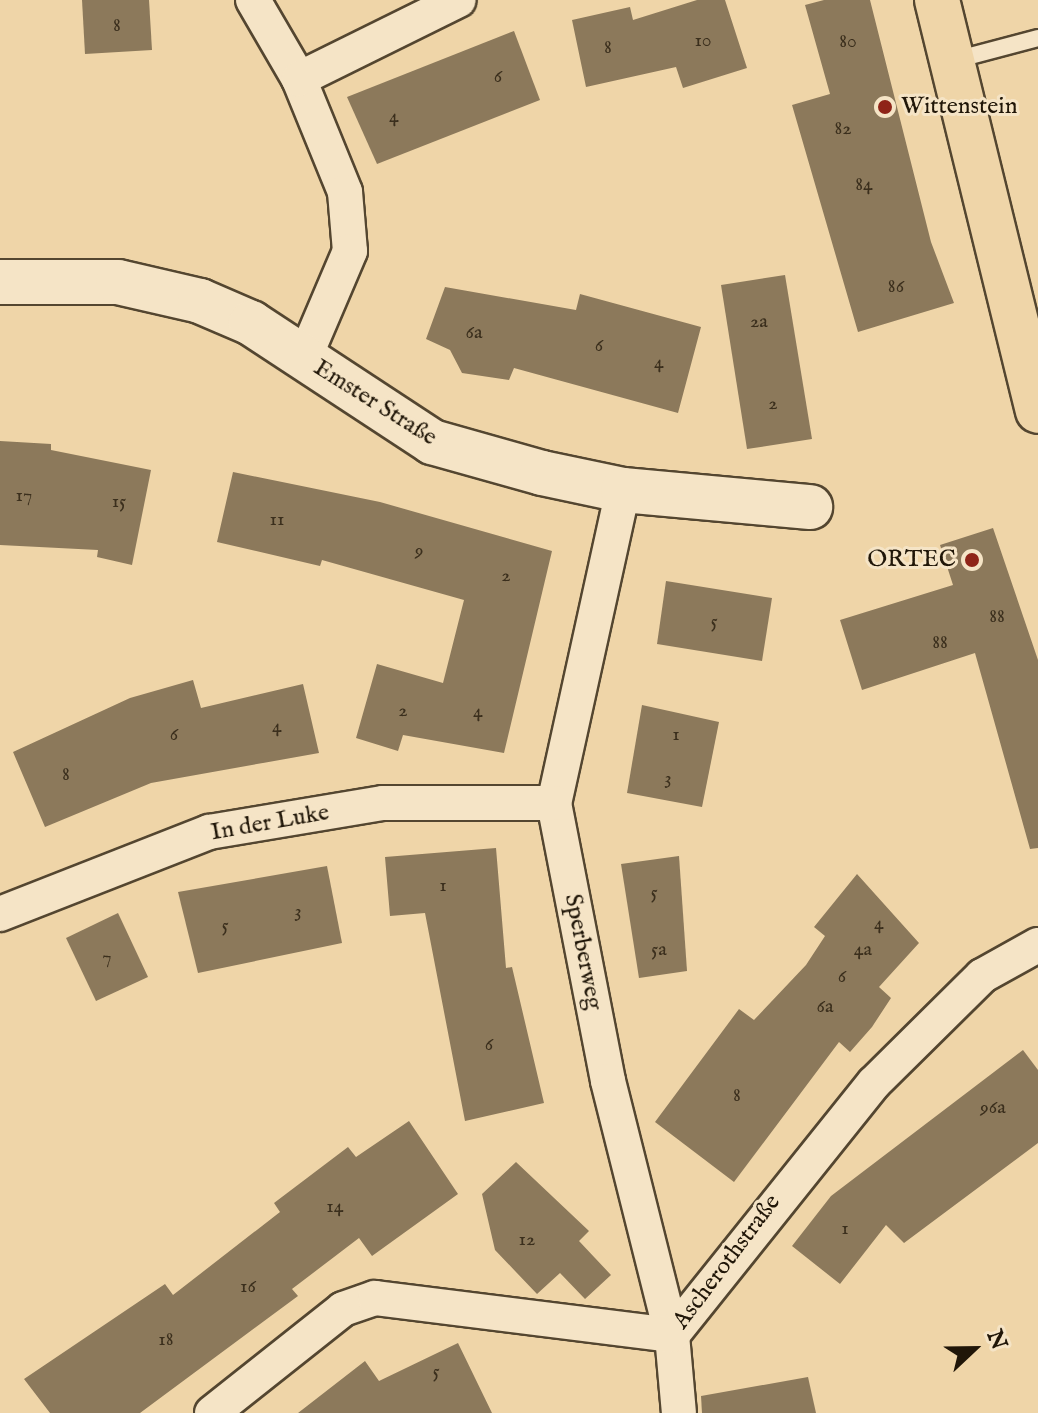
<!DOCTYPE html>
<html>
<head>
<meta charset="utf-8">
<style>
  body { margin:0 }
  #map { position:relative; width:1038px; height:1413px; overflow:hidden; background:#efd5a8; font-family:"IM FELL English",serif }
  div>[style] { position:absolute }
  .building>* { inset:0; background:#8c795b }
  .roads { filter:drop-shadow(2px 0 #544630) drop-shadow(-2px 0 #544630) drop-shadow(0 2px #544630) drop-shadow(0 -2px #544630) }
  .lane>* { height:16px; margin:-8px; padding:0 8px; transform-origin:8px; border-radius:8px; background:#f5e4c6 }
  .street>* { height:34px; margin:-17px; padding:0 17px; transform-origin:17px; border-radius:17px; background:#f5e4c6 }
  .secondary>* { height:44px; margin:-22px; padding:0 22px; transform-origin:22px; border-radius:22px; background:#f5e4c6 }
  .primary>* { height:44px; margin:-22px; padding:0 22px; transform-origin:22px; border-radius:22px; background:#efd5a8 }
  .dots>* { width:22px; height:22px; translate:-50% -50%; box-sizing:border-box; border:4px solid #f5e4c6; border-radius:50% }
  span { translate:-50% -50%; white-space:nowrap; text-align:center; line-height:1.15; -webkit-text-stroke:6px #f5e4c6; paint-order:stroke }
  .number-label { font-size:20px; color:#3b2f1d }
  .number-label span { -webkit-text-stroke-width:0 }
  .poi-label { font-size:24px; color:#201608 }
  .left { translate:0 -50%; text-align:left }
  .right { translate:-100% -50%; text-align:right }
  .street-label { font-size:24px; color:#201608 }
  .north { position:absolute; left:934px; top:1309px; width:80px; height:80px; -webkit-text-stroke:6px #f5e4c6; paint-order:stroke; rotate:68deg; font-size:22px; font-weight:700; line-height:32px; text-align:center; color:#201608 }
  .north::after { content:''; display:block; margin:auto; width:28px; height:36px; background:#201608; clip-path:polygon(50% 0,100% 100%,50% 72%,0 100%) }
</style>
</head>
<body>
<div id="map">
  <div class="building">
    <i style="clip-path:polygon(82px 0,149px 0,152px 50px,85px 54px)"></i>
    <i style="clip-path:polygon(697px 0,725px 0,747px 68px,683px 88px,676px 67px,586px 87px,572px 20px,630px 7px,633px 20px)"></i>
    <i style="clip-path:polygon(824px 0,870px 0,931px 242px,954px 303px,858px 332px,792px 105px,830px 94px,805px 5px)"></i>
    <i style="clip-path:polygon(514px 31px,540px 100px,377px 164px,347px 97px)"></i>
    <i style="clip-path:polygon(785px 275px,812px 439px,747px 449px,721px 285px)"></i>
    <i style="clip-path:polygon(445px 287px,576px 310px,580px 294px,701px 327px,678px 413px,514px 368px,509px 380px,462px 373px,450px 350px,426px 339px)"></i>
    <i style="clip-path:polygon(0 441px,51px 444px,51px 450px,151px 470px,132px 565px,97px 557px,98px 550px,0 545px)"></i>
    <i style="clip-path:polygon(233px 472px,380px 502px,552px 551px,504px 753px,403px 735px,398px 751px,356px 738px,377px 664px,443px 683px,464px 600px,322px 560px,320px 566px,217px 542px)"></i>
    <i style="clip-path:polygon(993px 528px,1038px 660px,1038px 848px,1030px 849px,975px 653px,862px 690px,840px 620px,953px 585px,940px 545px)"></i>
    <i style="clip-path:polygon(666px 581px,772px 598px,762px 661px,657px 644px)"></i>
    <i style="clip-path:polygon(193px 680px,201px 708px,303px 684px,319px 753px,151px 783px,45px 827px,13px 752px,130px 698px)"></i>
    <i style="clip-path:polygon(642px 705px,719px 722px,702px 807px,627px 793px)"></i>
    <i style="clip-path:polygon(496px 848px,506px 968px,512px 967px,544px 1103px,465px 1121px,425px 913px,390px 916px,385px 857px)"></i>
    <i style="clip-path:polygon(679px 856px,687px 971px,639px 978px,621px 864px)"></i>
    <i style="clip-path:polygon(327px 866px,342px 943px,198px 973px,178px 892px)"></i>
    <i style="clip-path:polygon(857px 874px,919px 943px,879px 987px,891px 998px,872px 1027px,850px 1052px,839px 1042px,734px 1182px,655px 1122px,739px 1009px,754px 1020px,806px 965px,825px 936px,814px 927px)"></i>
    <i style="clip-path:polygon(118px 913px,148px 977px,96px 1001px,66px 938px)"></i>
    <i style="clip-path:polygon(1023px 1050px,1038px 1070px,1038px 1143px,904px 1243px,886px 1225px,840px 1284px,792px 1246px,831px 1196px)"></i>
    <i style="clip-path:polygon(409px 1121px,458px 1194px,372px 1256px,359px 1238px,292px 1289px,298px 1296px,140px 1413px,50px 1413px,24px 1379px,165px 1284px,173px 1295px,280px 1212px,274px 1203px,348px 1147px,356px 1157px)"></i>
    <i style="clip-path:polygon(516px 1162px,589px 1231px,579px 1241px,611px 1275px,585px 1299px,560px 1273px,537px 1294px,495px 1250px,482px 1194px)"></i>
    <i style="clip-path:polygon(458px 1343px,492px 1413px,298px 1413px,365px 1361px,379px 1381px)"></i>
    <i style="clip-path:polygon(808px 1377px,816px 1413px,702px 1413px,701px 1396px)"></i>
  </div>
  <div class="roads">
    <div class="lane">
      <i style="left:955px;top:60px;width:86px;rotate:-14.8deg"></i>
    </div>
    <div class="street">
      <i style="left:253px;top:0;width:91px;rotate:59.8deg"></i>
      <i style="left:299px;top:79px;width:122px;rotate:67.8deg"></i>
      <i style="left:345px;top:192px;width:59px;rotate:85.2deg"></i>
      <i style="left:350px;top:251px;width:117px;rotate:113.1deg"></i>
      <i style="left:299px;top:79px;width:178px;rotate:-26.3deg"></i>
      <i style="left:623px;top:490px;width:321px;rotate:102.4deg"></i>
      <i style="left:554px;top:803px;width:283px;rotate:79deg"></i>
      <i style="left:608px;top:1081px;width:262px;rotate:75.9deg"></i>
      <i style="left:672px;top:1335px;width:78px;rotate:84.9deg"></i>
      <i style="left:0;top:914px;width:225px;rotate:-21.4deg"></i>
      <i style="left:209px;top:832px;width:176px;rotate:-9.5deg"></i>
      <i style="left:383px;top:803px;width:171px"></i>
      <i style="left:672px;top:1335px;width:323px;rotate:-51.3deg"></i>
      <i style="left:874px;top:1083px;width:152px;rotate:-44.7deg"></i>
      <i style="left:982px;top:976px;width:64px;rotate:-29deg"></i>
      <i style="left:212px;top:1413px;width:167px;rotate:-38.4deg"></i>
      <i style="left:343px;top:1309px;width:34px;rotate:-19deg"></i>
      <i style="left:375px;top:1298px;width:299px;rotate:7.1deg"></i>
    </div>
    <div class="secondary">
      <i style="left:0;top:282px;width:118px"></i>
      <i style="left:118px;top:282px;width:84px;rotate:13deg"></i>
      <i style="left:200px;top:301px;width:56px;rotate:23.3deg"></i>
      <i style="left:251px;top:323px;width:217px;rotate:33.3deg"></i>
      <i style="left:432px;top:442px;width:114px;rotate:15.7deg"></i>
      <i style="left:542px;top:473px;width:83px;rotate:11.9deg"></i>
      <i style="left:623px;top:490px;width:188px;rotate:5.2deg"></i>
    </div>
    <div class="primary">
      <i style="left:937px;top:0;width:423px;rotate:76.2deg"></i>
    </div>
  </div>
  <div class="dots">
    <i style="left:885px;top:107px;background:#8f2418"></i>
    <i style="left:972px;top:560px;background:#8f2418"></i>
  </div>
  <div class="number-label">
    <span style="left:117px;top:25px">8</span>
    <span style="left:703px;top:40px">10</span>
    <span style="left:848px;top:41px">80</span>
    <span style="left:608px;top:47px">8</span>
    <span style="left:498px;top:76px">6</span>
    <span style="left:394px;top:116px">4</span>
    <span style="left:843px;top:128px">82</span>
    <span style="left:864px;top:184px">84</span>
    <span style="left:896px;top:286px">86</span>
    <span style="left:759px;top:321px">2a</span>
    <span style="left:474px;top:332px">6a</span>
    <span style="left:599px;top:345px">6</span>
    <span style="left:659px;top:362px">4</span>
    <span style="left:773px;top:403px">2</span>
    <span style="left:24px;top:495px">17</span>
    <span style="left:119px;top:501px">15</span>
    <span style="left:277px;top:519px">11</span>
    <span style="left:419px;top:550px">9</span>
    <span style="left:506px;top:575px">2</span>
    <span style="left:997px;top:616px">88</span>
    <span style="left:714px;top:621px">5</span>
    <span style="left:940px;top:642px">88</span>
    <span style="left:403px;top:710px">2</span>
    <span style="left:478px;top:711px">4</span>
    <span style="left:277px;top:726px">4</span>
    <span style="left:174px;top:734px">6</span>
    <span style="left:676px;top:734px">1</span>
    <span style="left:66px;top:774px">8</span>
    <span style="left:668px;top:778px">3</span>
    <span style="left:443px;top:885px">1</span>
    <span style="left:654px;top:892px">5</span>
    <span style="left:298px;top:911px">3</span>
    <span style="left:879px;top:923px">4</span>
    <span style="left:225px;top:925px">5</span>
    <span style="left:659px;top:949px">5a</span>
    <span style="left:863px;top:949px">4a</span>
    <span style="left:107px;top:957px">7</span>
    <span style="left:842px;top:976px">6</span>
    <span style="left:825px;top:1006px">6a</span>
    <span style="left:489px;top:1044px">6</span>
    <span style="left:737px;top:1095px">8</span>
    <span style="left:993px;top:1107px">96a</span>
    <span style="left:335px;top:1206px">14</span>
    <span style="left:845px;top:1228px">1</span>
    <span style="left:527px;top:1239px">12</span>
    <span style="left:248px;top:1286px">16</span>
    <span style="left:166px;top:1339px">18</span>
    <span style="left:436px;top:1371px">5</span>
  </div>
  <div class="poi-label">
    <span class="left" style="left:901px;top:107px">Wittenstein</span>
    <span class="right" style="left:956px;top:560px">ORTEC</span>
  </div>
  <div class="street-label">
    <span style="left:375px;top:403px;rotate:32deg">Emster Straße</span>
    <span style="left:270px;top:823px;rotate:-10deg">In der Luke</span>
    <span style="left:583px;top:952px;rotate:79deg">Sperberweg</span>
    <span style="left:727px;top:1262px;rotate:-53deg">Ascherothstraße</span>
  </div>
  <div class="north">N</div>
</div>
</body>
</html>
